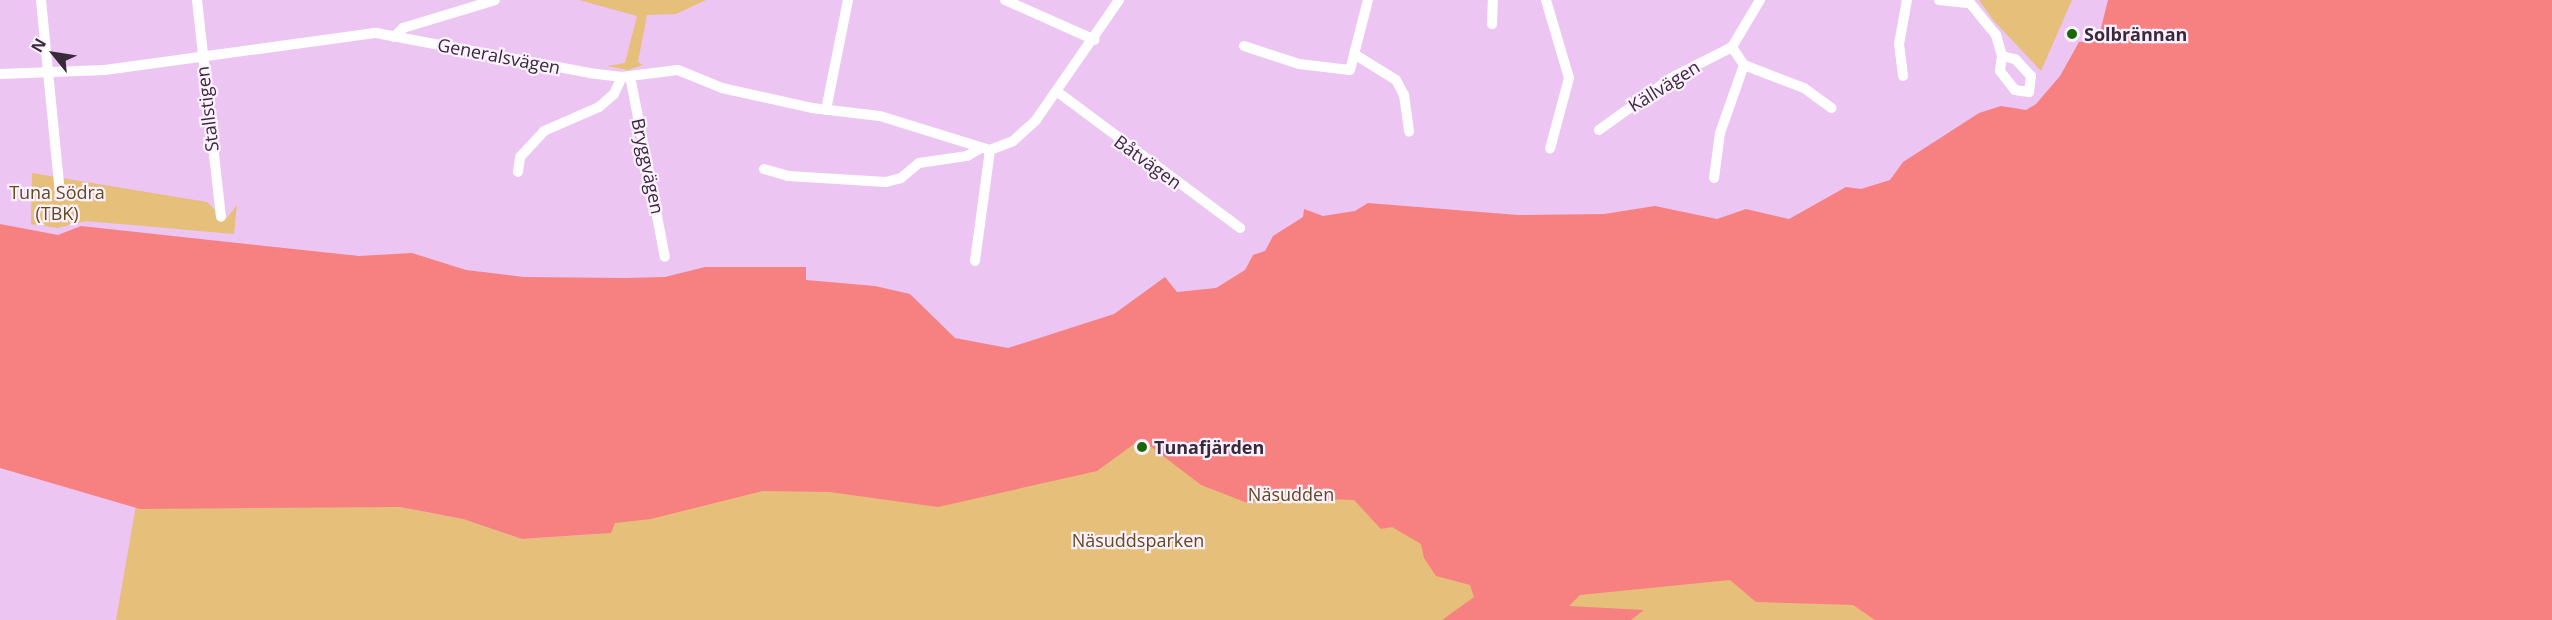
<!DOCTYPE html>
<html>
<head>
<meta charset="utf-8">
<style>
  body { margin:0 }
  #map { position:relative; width:2552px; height:620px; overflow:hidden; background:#ecc5f3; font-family:"Open Sans",sans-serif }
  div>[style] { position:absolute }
  .green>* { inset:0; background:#e6bf7a }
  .water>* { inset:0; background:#f78181 }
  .minor>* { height:10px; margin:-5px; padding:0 5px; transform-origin:5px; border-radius:5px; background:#fff }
  .dots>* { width:16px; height:16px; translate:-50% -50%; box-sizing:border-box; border:3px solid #fdf1ff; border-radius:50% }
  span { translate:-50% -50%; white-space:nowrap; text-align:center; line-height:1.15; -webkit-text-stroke:4.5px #fdf1ff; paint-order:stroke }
  .poi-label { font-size:18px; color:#38293b; font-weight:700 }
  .left { translate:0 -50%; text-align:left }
  .street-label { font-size:18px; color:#38293b }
  .park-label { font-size:18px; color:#624a1c }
  .north { position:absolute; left:24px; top:24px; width:60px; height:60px; -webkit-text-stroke:4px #fdf1ff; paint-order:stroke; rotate:300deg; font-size:16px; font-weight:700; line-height:24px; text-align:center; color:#38293b }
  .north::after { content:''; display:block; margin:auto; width:21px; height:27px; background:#38293b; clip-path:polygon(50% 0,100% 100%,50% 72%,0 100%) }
</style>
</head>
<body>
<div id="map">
  <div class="green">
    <i style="clip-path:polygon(579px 0,706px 0,676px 14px,647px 15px,638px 62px,643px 65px,628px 70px,607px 66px,625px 63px,637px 16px)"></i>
    <i style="clip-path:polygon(1979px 0,2072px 0,2041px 71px,1993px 20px)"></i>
    <i style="clip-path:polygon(32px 173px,207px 202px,225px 220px,237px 205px,234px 234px,86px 221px,58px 228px,31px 224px)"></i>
    <i style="clip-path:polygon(1183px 367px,2304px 620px,116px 620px,136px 505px,400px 507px,463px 519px,522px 539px,599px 534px,593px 403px)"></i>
  </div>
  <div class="water">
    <i style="clip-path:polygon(2108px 0,2552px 0,2552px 620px,1875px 620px,1853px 605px,1756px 602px,1730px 580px,1580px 595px,1569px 606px,1644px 610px,1631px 620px,1442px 620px,1474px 597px,1470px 585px,1436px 576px,1424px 558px,1421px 544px,1392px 527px,1381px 529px,1354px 500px,1262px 497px,1250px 504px,1201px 485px,1141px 439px,1097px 471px,938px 507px,829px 492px,763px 491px,651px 519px,615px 523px,611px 533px,522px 539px,463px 519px,400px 507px,140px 509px,0 468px,0 224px,58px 235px,81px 226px,359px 256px,412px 253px,466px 270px,524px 277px,626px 278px,665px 277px,705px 267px,806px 267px,806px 280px,875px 286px,910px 294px,955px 338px,1008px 348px,1114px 314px,1165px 277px,1177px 292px,1216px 288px,1245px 270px,1253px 255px,1265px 251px,1273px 236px,1303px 217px,1304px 209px,1323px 216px,1355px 211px,1368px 203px,1518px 215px,1604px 214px,1655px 206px,1717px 219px,1746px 209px,1789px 219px,1846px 187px,1861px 189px,1890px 180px,1903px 162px,1979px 113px,2001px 106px,2026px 110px,2036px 104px,2060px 76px,2079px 42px,2098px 40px)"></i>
  </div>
  <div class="minor">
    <i style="left:41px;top:0;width:195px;rotate:84.4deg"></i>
    <i style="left:197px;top:0;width:218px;rotate:83.7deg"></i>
    <i style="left:1005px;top:0;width:98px;rotate:24deg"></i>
    <i style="left:1546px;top:0;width:81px;rotate:73.6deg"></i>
    <i style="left:1569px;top:78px;width:73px;rotate:105deg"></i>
    <i style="left:1939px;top:0;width:31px;rotate:6deg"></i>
    <i style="left:1970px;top:3px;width:41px;rotate:50.9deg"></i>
    <i style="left:1996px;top:35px;width:22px;rotate:74deg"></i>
    <i style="left:2002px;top:56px;width:15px;rotate:98deg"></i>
    <i style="left:2000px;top:71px;width:24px;rotate:52deg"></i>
    <i style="left:2015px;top:90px;width:14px;rotate:8deg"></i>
    <i style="left:2029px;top:92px;width:16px;rotate:-83deg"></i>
    <i style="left:2031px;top:76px;width:23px;rotate:-133deg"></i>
    <i style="left:2015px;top:59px;width:13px;rotate:-167deg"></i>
    <i style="left:1492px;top:24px;width:24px;rotate:-88deg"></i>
    <i style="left:394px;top:37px;width:13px;rotate:-45deg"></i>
    <i style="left:403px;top:28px;width:96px;rotate:-16.9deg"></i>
    <i style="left:1244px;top:46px;width:58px;rotate:18.1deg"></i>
    <i style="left:1299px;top:64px;width:51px;rotate:6.7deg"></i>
    <i style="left:1350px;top:70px;width:72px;rotate:-75.6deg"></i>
    <i style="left:1354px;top:54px;width:49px;rotate:31.8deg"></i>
    <i style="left:1396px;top:80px;width:17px;rotate:62deg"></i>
    <i style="left:1404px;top:95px;width:37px;rotate:82deg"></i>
    <i style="left:1744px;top:65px;width:64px;rotate:21deg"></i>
    <i style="left:1804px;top:88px;width:34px;rotate:36deg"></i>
    <i style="left:0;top:74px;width:105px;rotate:-2.2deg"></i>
    <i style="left:105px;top:70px;width:274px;rotate:-7.8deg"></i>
    <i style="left:376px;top:33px;width:217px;rotate:10.6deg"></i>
    <i style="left:589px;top:73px;width:33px;rotate:7deg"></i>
    <i style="left:622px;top:77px;width:56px;rotate:-7.1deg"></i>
    <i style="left:678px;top:70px;width:48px;rotate:22.2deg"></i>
    <i style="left:722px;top:88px;width:92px;rotate:12.5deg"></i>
    <i style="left:812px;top:108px;width:68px;rotate:6.7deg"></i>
    <i style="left:880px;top:116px;width:115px;rotate:17.2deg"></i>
    <i style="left:990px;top:150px;width:25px;rotate:-21deg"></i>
    <i style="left:1013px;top:141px;width:31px;rotate:-42deg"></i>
    <i style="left:1036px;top:120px;width:146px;rotate:-55.3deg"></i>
    <i style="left:630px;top:76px;width:184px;rotate:79.1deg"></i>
    <i style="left:1903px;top:76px;width:32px;rotate:-97deg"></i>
    <i style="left:1899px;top:44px;width:45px;rotate:-79.7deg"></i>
    <i style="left:1059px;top:93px;width:226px;rotate:36.7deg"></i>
    <i style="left:826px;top:110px;width:112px;rotate:-78.7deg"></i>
    <i style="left:1599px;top:130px;width:89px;rotate:-35.8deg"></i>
    <i style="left:1671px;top:78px;width:68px;rotate:-26.9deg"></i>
    <i style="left:764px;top:169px;width:25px;rotate:16deg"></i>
    <i style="left:788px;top:176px;width:98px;rotate:3.5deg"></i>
    <i style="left:886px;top:182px;width:16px;rotate:-15deg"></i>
    <i style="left:901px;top:178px;width:23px;rotate:-40deg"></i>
    <i style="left:919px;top:163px;width:49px;rotate:-8.3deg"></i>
    <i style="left:967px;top:156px;width:16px;rotate:-30deg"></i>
    <i style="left:518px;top:172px;width:15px;rotate:-82deg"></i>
    <i style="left:520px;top:157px;width:35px;rotate:-47deg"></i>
    <i style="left:544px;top:131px;width:60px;rotate:-23.6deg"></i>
    <i style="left:599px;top:107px;width:20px;rotate:-41deg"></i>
    <i style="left:614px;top:94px;width:19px;rotate:-65deg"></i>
    <i style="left:1714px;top:178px;width:45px;rotate:-82.4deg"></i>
    <i style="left:1720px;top:133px;width:72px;rotate:-70.6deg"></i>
    <i style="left:1744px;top:65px;width:22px;rotate:-124deg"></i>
    <i style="left:1732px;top:47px;width:55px;rotate:-59.2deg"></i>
    <i style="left:975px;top:261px;width:112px;rotate:-82.3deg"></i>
  </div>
  <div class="dots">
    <i style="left:2072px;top:34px;background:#186808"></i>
    <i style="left:1142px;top:447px;background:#186808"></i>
  </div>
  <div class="poi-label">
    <span class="left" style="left:2084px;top:34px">Solbrännan</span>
    <span class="left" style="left:1154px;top:447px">Tunafjärden</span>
  </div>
  <div class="street-label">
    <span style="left:499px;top:56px;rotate:11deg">Generalsvägen</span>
    <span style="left:1664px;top:86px;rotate:-32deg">Källvägen</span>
    <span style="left:207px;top:109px;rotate:-97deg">Stallstigen</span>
    <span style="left:1148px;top:162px;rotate:36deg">Båtvägen</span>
    <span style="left:648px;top:166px;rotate:78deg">Bryggvägen</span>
  </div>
  <div class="park-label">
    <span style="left:57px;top:203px">Tuna Södra<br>(TBK)</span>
    <span style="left:1291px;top:494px">Näsudden</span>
    <span style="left:1138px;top:540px">Näsuddsparken</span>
  </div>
  <div class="north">N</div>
</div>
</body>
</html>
